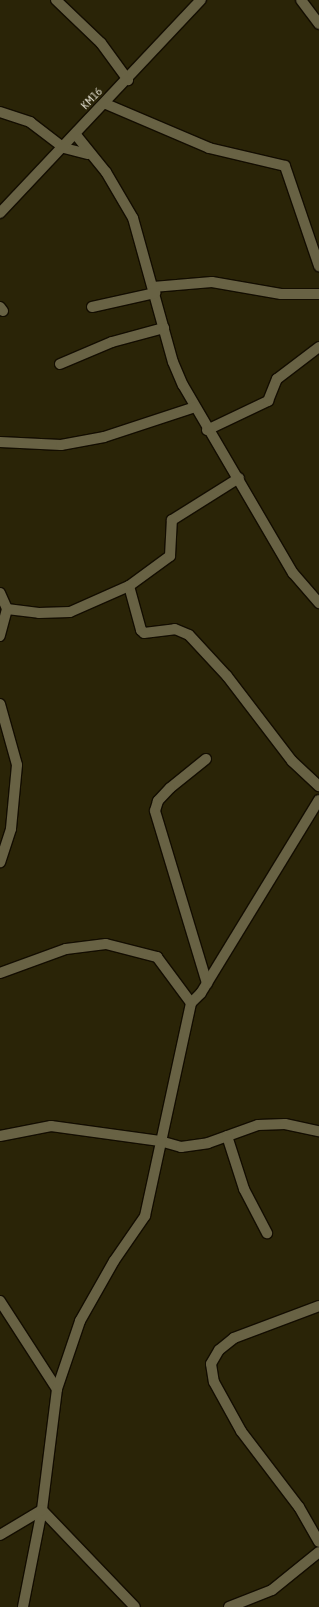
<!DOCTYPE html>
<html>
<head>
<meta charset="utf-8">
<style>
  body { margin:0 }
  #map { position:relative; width:319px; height:1607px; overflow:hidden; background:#2a2407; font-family:"Asap Condensed",sans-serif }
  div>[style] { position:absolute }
  .roads { filter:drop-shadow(1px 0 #130d00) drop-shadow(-1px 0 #130d00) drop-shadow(0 1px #130d00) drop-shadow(0 -1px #130d00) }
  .minor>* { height:10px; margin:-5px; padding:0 5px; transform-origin:5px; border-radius:5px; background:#686244 }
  span { translate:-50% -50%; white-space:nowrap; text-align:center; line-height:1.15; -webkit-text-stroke:4px #2a2407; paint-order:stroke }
  .street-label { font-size:12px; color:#dad6c6 }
</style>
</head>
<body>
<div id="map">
  <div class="roads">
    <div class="minor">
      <i style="left:56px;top:0;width:62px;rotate:43.7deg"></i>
      <i style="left:101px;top:43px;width:46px;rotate:53.9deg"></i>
      <i style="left:301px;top:0;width:30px;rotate:53deg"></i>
      <i style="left:106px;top:104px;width:112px;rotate:23.1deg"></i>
      <i style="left:209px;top:148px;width:78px;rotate:13.3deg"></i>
      <i style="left:285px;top:166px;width:106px;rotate:71.2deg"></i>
      <i style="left:0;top:112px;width:32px;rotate:18deg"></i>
      <i style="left:30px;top:122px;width:43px;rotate:37.4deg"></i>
      <i style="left:64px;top:148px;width:25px;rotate:14deg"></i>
      <i style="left:76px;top:135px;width:48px;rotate:51deg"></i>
      <i style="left:106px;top:172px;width:53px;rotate:59.6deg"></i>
      <i style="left:133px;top:218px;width:149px;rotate:74.5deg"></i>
      <i style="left:173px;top:362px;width:25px;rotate:67deg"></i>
      <i style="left:183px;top:385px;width:218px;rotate:59.7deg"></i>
      <i style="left:293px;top:573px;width:40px;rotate:49deg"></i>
      <i style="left:0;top:213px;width:293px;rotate:-46.7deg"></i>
      <i style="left:153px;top:287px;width:59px;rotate:-4.8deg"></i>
      <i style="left:212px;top:282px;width:70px;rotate:9.9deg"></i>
      <i style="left:281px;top:294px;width:38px"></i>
      <i style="left:0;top:307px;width:5px;rotate:53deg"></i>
      <i style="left:92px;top:307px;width:65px;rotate:-12.5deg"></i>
      <i style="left:60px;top:364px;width:56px;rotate:-22.9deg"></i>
      <i style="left:112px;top:342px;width:54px;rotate:-15.1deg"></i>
      <i style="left:207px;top:430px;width:68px;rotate:-25.4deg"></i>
      <i style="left:268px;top:401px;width:24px;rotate:-68deg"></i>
      <i style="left:277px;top:379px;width:53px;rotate:-37.3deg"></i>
      <i style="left:0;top:442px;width:61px;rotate:2.8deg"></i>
      <i style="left:61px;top:445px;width:44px;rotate:-10.5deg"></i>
      <i style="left:104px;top:437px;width:96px;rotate:-18.2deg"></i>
      <i style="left:129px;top:586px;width:46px;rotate:74.7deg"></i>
      <i style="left:141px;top:630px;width:4px;rotate:45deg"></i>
      <i style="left:144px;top:633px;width:31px;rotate:-7deg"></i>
      <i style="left:175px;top:629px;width:15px;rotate:23deg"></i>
      <i style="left:189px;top:635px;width:56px;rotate:47.2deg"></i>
      <i style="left:227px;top:676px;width:107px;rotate:52.6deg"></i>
      <i style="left:292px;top:761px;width:37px;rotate:43deg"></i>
      <i style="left:0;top:593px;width:17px;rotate:66deg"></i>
      <i style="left:7px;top:609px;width:28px;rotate:105deg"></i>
      <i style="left:7px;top:609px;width:32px;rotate:7deg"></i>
      <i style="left:39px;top:613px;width:31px;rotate:-2deg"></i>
      <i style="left:70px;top:612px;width:64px;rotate:-23.8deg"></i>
      <i style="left:129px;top:586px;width:51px;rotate:-36.2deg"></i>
      <i style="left:170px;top:556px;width:36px;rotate:-87deg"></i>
      <i style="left:172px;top:520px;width:79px;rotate:-32.1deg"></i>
      <i style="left:0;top:704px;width:63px;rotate:74.4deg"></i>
      <i style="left:17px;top:765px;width:64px;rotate:95.4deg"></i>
      <i style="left:11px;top:829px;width:35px;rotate:108deg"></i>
      <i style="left:206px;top:759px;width:46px;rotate:141.1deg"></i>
      <i style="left:170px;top:788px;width:18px;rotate:133deg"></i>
      <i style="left:158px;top:801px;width:10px;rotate:107deg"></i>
      <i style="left:155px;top:811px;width:180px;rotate:73.2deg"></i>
      <i style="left:0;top:973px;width:70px;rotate:-20deg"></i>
      <i style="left:66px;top:949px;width:40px;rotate:-7.1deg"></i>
      <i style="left:106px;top:944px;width:53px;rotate:14.3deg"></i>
      <i style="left:157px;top:957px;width:57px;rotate:53.5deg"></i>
      <i style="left:0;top:1136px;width:52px;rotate:-11.1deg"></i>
      <i style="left:51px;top:1126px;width:110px;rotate:7.8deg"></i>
      <i style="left:160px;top:1141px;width:22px;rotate:16deg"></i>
      <i style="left:181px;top:1147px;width:27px;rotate:-8deg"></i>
      <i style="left:208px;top:1143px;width:53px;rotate:-19.8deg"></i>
      <i style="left:258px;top:1125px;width:27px;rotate:-2deg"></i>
      <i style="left:285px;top:1124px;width:35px;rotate:12deg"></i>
      <i style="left:227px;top:1136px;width:56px;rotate:72.2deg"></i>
      <i style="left:244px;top:1189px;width:50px;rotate:62.4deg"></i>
      <i style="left:0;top:1301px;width:105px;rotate:57.1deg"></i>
      <i style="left:57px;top:1389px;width:122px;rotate:97.1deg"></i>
      <i style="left:42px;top:1510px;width:99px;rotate:101.1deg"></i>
      <i style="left:319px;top:1306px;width:91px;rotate:159.4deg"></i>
      <i style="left:234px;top:1338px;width:19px;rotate:141deg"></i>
      <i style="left:219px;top:1350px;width:16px;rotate:120deg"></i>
      <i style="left:211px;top:1364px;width:18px;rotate:81deg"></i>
      <i style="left:214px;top:1382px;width:56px;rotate:61.1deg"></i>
      <i style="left:241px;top:1431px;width:96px;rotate:52.7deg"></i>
      <i style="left:299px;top:1507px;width:40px;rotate:60.3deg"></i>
      <i style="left:57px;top:1389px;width:72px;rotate:-71.3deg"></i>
      <i style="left:80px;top:1321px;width:69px;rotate:-60.5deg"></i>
      <i style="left:114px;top:1261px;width:55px;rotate:-55.4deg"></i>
      <i style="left:145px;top:1216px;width:218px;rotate:-77.8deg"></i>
      <i style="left:191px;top:1003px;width:14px;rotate:-45deg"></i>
      <i style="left:201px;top:993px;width:226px;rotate:-58.6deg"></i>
      <i style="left:42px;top:1510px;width:134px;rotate:46.2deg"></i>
      <i style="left:0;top:1535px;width:49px;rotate:-30.8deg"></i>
      <i style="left:229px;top:1607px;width:46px;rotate:-21.6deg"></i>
      <i style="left:272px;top:1590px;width:60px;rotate:-39deg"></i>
    </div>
  </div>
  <div class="street-label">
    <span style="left:92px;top:99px;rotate:-46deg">KM16</span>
  </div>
</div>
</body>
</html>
